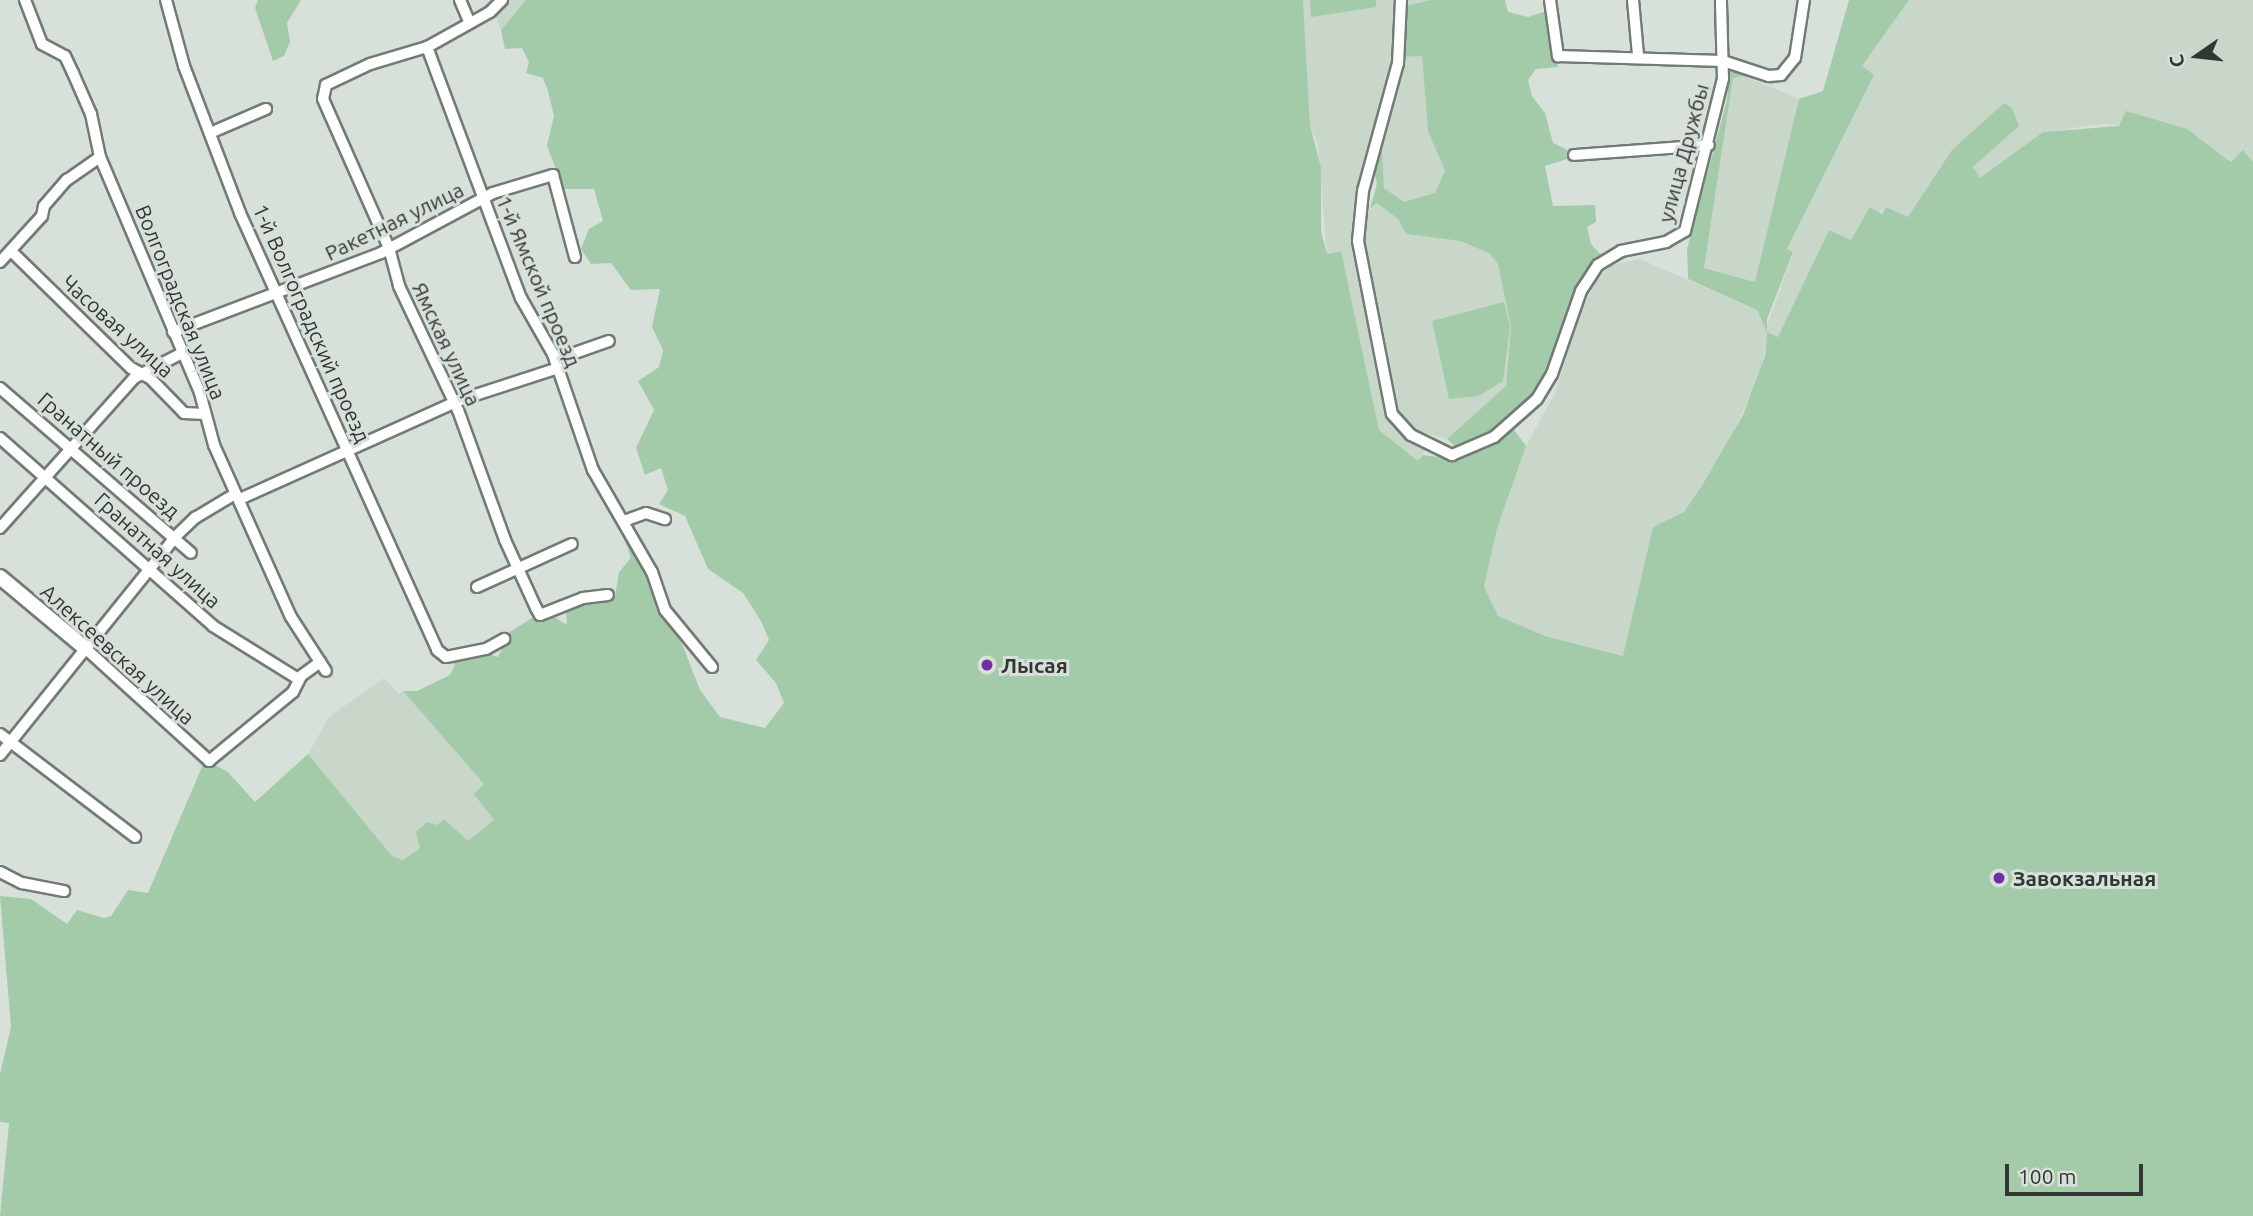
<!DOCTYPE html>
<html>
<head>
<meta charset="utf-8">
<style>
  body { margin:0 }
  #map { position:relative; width:2253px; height:1216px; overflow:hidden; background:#d8e1d9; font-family:Ubuntu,sans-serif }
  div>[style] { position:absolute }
  .built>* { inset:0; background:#c8d7ca }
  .green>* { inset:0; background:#a3cbaa }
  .roads { filter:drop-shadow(2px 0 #727b74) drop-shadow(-2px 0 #727b74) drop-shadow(0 2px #727b74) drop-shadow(0 -2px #727b74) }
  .minor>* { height:10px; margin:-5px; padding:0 5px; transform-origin:5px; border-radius:5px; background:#fff }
  .tertiary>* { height:14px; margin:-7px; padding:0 7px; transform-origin:7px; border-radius:7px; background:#fff }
  .dots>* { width:19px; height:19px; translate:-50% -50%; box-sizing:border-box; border:4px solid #d8e1d9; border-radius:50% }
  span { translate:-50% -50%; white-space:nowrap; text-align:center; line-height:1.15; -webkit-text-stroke:6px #d8e1d9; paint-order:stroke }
  .street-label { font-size:21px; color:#333734 }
  .poi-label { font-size:21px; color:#333734; font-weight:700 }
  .left { translate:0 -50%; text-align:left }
  .north { position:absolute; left:2162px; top:21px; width:70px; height:70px; -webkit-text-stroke:5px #d8e1d9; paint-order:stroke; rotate:256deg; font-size:19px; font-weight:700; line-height:28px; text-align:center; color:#333734 }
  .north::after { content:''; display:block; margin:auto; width:24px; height:32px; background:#333734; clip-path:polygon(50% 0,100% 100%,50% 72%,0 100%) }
  .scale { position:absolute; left:2005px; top:1164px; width:138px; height:32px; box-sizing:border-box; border:4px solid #333734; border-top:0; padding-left:9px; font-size:21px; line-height:24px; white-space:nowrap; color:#333734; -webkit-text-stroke:5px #d8e1d9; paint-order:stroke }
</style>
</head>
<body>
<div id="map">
  <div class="built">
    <i style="clip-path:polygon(508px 0,526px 0,501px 30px,495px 15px)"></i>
    <i style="clip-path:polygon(1303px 0,1431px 0,1397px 55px,1360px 182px,1354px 225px,1390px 415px,1409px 438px,1426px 449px,1418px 462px,1379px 430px,1340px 251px,1327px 254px,1318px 145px,1310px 125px)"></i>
    <i style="clip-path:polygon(1909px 0,2253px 0,2253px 162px,2243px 151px,2232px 162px,2187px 129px,2103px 124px,2043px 132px,1980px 179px,1973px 167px,2019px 126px,1908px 217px,1886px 207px,1851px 241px,1829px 230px,1779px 337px,1767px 333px,1761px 374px,1725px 449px,1684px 512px,1653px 528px,1624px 656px,1545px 636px,1498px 617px,1484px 588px,1497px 529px,1526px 446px,1555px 393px,1580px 313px,1598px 279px,1611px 265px,1640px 259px,1757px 310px,1766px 329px,1793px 253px,1787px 250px,1873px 75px,1861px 66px)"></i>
    <i style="clip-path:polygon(1422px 56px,1428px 131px,1445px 171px,1435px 193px,1404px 203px,1384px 188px,1381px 130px,1403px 57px)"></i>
    <i style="clip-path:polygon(1745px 76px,1799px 99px,1756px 282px,1703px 268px,1733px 77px)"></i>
    <i style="clip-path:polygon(1377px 203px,1398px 219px,1406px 234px,1460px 241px,1489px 253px,1498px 264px,1511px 327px,1506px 386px,1447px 439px,1414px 430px,1395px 411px,1361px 241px,1364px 217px)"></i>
    <i style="clip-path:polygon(384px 678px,399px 694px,403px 691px,484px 784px,495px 820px,468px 842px,444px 819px,420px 848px,403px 860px,392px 856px,308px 754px,329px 717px)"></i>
  </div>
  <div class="green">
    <i style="clip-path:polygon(258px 0,301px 0,287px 23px,290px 42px,284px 56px,273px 61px,255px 8px)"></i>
    <i style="clip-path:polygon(526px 0,1303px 0,1310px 125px,1321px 168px,1321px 231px,1327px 254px,1341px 251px,1379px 430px,1418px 461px,1423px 455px,1455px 459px,1512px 427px,1526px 446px,1497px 529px,1484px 587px,1498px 616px,1545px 636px,1623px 656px,1653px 527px,1684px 512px,1704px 482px,1743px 415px,1765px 356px,1767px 332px,1757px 310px,1688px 279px,1687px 249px,1727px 100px,1729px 71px,1779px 78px,1772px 85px,1745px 76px,1733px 78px,1704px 268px,1755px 282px,1799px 99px,1823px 91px,1849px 0,1909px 0,1862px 66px,1874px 75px,1787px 249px,1793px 252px,1767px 319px,1767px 332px,1778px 337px,1829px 230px,1851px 240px,1870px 207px,1882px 214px,1886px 207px,1908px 217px,1952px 150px,2004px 103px,2012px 108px,2019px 126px,1973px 167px,1980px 178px,2043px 132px,2119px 126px,2126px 111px,2187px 129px,2231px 162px,2243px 150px,2253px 162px,2253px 1216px,0 1216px,9px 1123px,0 1122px,0 1074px,11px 1027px,0 896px,31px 899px,67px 924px,77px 910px,104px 918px,111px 916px,128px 890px,148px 893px,205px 760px,228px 772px,255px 802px,308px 754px,392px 856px,403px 860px,420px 848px,416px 832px,427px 822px,437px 825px,444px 819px,468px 841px,494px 820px,474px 794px,484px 784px,403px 691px,417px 691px,450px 675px,455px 665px,449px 660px,485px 653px,498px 657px,511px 631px,534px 617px,550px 614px,567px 625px,566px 610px,580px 601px,615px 596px,619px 572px,631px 558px,616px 515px,679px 636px,700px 690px,720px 717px,765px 728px,784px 703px,776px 683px,756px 660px,769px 640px,761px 621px,743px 593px,708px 569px,685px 516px,659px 504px,668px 490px,661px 468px,645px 475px,636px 448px,654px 410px,638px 381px,659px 367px,663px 350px,652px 327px,660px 289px,631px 290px,611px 263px,591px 264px,581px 249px,589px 229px,603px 221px,594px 189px,564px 189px,547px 146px,554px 116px,548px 91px,543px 78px,526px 73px,529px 62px,522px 48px,505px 49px,501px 30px)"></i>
    <i style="clip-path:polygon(1310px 0,1376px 0,1376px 7px,1311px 17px)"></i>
    <i style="clip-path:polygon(1431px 0,1505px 0,1508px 12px,1528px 17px,1546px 11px,1558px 67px,1536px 69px,1528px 80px,1532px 96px,1545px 113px,1553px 143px,1566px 149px,1567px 159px,1545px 166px,1553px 206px,1595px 205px,1596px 222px,1587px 227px,1591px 244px,1602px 256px,1571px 303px,1550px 373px,1534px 397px,1493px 434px,1459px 450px,1447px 439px,1506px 386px,1511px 327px,1498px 264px,1489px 253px,1460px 241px,1406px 234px,1398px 219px,1377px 203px,1370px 209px,1377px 184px,1372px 162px,1381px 130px,1384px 188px,1404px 202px,1435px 193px,1445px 171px,1428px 131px,1422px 56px,1403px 57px,1405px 6px)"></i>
    <i style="clip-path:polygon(1504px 302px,1510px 327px,1503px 381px,1478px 396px,1449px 399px,1432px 321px)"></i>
  </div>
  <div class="roads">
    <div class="minor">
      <i style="left:25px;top:0;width:47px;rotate:68.9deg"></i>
      <i style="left:42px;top:44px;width:26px;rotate:28deg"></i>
      <i style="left:65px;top:56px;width:19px;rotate:65deg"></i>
      <i style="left:73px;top:73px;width:45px;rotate:66.3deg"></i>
      <i style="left:91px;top:114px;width:44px;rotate:78.2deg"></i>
      <i style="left:100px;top:157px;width:256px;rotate:67deg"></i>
      <i style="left:200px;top:393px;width:54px;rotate:74.9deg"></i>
      <i style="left:214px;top:445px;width:188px;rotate:65.9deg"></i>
      <i style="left:291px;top:617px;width:64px;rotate:57.1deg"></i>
      <i style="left:166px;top:0;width:68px;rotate:74.7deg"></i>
      <i style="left:184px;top:66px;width:157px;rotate:69.1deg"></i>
      <i style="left:240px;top:213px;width:479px;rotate:65.7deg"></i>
      <i style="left:437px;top:650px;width:11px;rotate:38deg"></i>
      <i style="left:446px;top:657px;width:41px;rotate:-11.3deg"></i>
      <i style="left:486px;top:649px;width:21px;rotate:-29deg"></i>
      <i style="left:460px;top:0;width:25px;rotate:67deg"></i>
      <i style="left:502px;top:0;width:17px;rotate:135deg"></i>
      <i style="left:490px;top:12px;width:72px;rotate:150.9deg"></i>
      <i style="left:427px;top:47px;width:59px;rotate:163.4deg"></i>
      <i style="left:370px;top:64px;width:49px;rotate:154.5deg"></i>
      <i style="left:326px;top:85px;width:14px;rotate:102deg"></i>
      <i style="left:323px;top:99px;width:163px;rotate:66.1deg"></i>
      <i style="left:389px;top:248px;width:39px;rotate:75deg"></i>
      <i style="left:399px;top:286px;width:137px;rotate:64.6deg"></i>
      <i style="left:458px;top:410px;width:138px;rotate:70.1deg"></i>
      <i style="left:505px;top:540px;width:75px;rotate:65.5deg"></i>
      <i style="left:536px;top:608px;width:8px;rotate:60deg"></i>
      <i style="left:540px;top:615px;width:46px;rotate:-21.6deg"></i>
      <i style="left:583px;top:598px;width:25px;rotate:-7deg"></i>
      <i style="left:1401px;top:0;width:63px;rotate:92.7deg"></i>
      <i style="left:1398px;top:63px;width:133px;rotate:105.3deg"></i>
      <i style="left:1363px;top:191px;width:50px;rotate:95.7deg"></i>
      <i style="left:1358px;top:241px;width:176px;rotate:78.9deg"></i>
      <i style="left:1392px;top:414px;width:28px;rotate:48deg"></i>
      <i style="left:1411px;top:435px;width:46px;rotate:26deg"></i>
      <i style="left:1452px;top:455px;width:46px;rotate:-23.2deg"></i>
      <i style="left:1494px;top:437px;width:57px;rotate:-41.5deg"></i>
      <i style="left:1537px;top:399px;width:29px;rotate:-59deg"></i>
      <i style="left:1552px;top:374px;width:88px;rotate:-70.7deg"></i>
      <i style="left:1581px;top:291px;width:31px;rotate:-57deg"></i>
      <i style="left:1598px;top:265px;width:27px;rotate:-31deg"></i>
      <i style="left:1621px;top:251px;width:46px;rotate:-11.3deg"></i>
      <i style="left:1666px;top:242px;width:22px;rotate:-30deg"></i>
      <i style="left:1685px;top:231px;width:157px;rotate:-76deg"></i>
      <i style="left:1723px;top:79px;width:79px;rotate:-91.5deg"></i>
      <i style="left:1550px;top:0;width:57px;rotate:81.9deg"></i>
      <i style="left:1558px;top:56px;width:165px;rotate:1.7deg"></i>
      <i style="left:1723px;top:61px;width:48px;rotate:18.1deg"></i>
      <i style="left:1769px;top:76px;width:12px;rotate:-5deg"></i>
      <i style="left:1781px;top:75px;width:22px;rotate:-51deg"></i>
      <i style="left:1795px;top:58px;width:59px;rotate:-81.2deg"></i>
      <i style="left:1633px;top:0;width:55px;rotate:84.8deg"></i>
      <i style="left:427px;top:47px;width:268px;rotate:69.5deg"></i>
      <i style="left:521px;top:298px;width:64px;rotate:60.3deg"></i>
      <i style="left:553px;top:354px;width:123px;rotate:71deg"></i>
      <i style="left:593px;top:470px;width:118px;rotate:60deg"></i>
      <i style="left:652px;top:572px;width:40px;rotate:71.1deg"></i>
      <i style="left:665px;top:610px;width:74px;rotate:50.5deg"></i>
      <i style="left:210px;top:133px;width:61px;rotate:-23.2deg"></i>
      <i style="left:1574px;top:155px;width:135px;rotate:-4.2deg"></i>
      <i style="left:11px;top:251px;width:168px;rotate:44.3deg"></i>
      <i style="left:131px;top:368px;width:21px;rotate:28deg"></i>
      <i style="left:150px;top:378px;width:49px;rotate:45.8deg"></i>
      <i style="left:184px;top:413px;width:21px;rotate:3deg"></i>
      <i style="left:0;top:262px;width:62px;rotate:-47.6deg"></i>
      <i style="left:42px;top:216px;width:10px;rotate:-79deg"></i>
      <i style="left:44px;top:206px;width:35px;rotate:-49deg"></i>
      <i style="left:67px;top:180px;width:40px;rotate:-34.9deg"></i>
      <i style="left:173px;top:332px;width:222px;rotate:-20.8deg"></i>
      <i style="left:381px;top:253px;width:127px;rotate:-28.2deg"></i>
      <i style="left:493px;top:193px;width:63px;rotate:-16.7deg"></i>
      <i style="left:553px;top:175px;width:85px;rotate:75deg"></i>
      <i style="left:555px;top:360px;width:57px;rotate:-19.4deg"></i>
      <i style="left:0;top:388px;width:252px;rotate:40.8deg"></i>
      <i style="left:0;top:438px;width:284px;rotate:41.4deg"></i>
      <i style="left:213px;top:626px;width:100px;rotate:31.9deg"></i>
      <i style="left:240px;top:499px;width:241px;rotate:-24.2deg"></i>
      <i style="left:460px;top:400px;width:100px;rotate:-18.1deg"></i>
      <i style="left:624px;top:521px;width:23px;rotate:-20deg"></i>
      <i style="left:646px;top:513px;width:20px;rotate:18deg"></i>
      <i style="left:0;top:528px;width:201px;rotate:-48.2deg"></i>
      <i style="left:134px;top:378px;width:54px;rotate:-27.5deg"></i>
      <i style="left:477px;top:587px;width:104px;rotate:-24.4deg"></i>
      <i style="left:85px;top:648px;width:168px;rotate:42.3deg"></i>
      <i style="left:209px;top:761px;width:109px;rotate:-39.4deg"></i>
      <i style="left:293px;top:692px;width:18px;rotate:-63deg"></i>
      <i style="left:301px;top:676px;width:24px;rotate:-36deg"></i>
      <i style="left:0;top:734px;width:170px;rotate:37.3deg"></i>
      <i style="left:0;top:755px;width:280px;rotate:-51.2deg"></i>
      <i style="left:175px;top:537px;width:28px;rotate:-44deg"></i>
      <i style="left:195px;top:518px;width:47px;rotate:-31deg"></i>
      <i style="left:0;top:872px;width:25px;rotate:27deg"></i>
      <i style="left:22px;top:883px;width:43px;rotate:10.8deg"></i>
    </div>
    <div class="tertiary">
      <i style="left:0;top:577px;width:111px;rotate:39.9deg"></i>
    </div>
  </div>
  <div class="dots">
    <i style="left:987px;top:665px;background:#6e2fa5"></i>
    <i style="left:1999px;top:878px;background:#6e2fa5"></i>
  </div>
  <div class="street-label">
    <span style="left:1683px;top:153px;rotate:-75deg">улица Дружбы</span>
    <span style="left:394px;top:221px;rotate:-26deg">Ракетная улица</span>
    <span style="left:539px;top:281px;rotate:67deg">1-й Ямской проезд</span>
    <span style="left:181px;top:302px;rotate:68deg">Волгоградская улица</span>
    <span style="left:312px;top:323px;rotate:66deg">1-й Волгоградский проезд</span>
    <span style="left:118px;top:326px;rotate:42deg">Часовая улица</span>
    <span style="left:447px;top:344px;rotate:65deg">Ямская улица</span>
    <span style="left:109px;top:455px;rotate:41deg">Гранатный проезд</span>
    <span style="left:158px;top:550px;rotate:42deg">Гранатная улица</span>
    <span style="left:118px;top:654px;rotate:42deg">Алексеевская улица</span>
  </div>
  <div class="poi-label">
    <span class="left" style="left:1001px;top:665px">Лысая</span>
    <span class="left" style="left:2013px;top:878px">Завокзальная</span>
  </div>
  <div class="north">С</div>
  <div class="scale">100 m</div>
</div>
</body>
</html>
